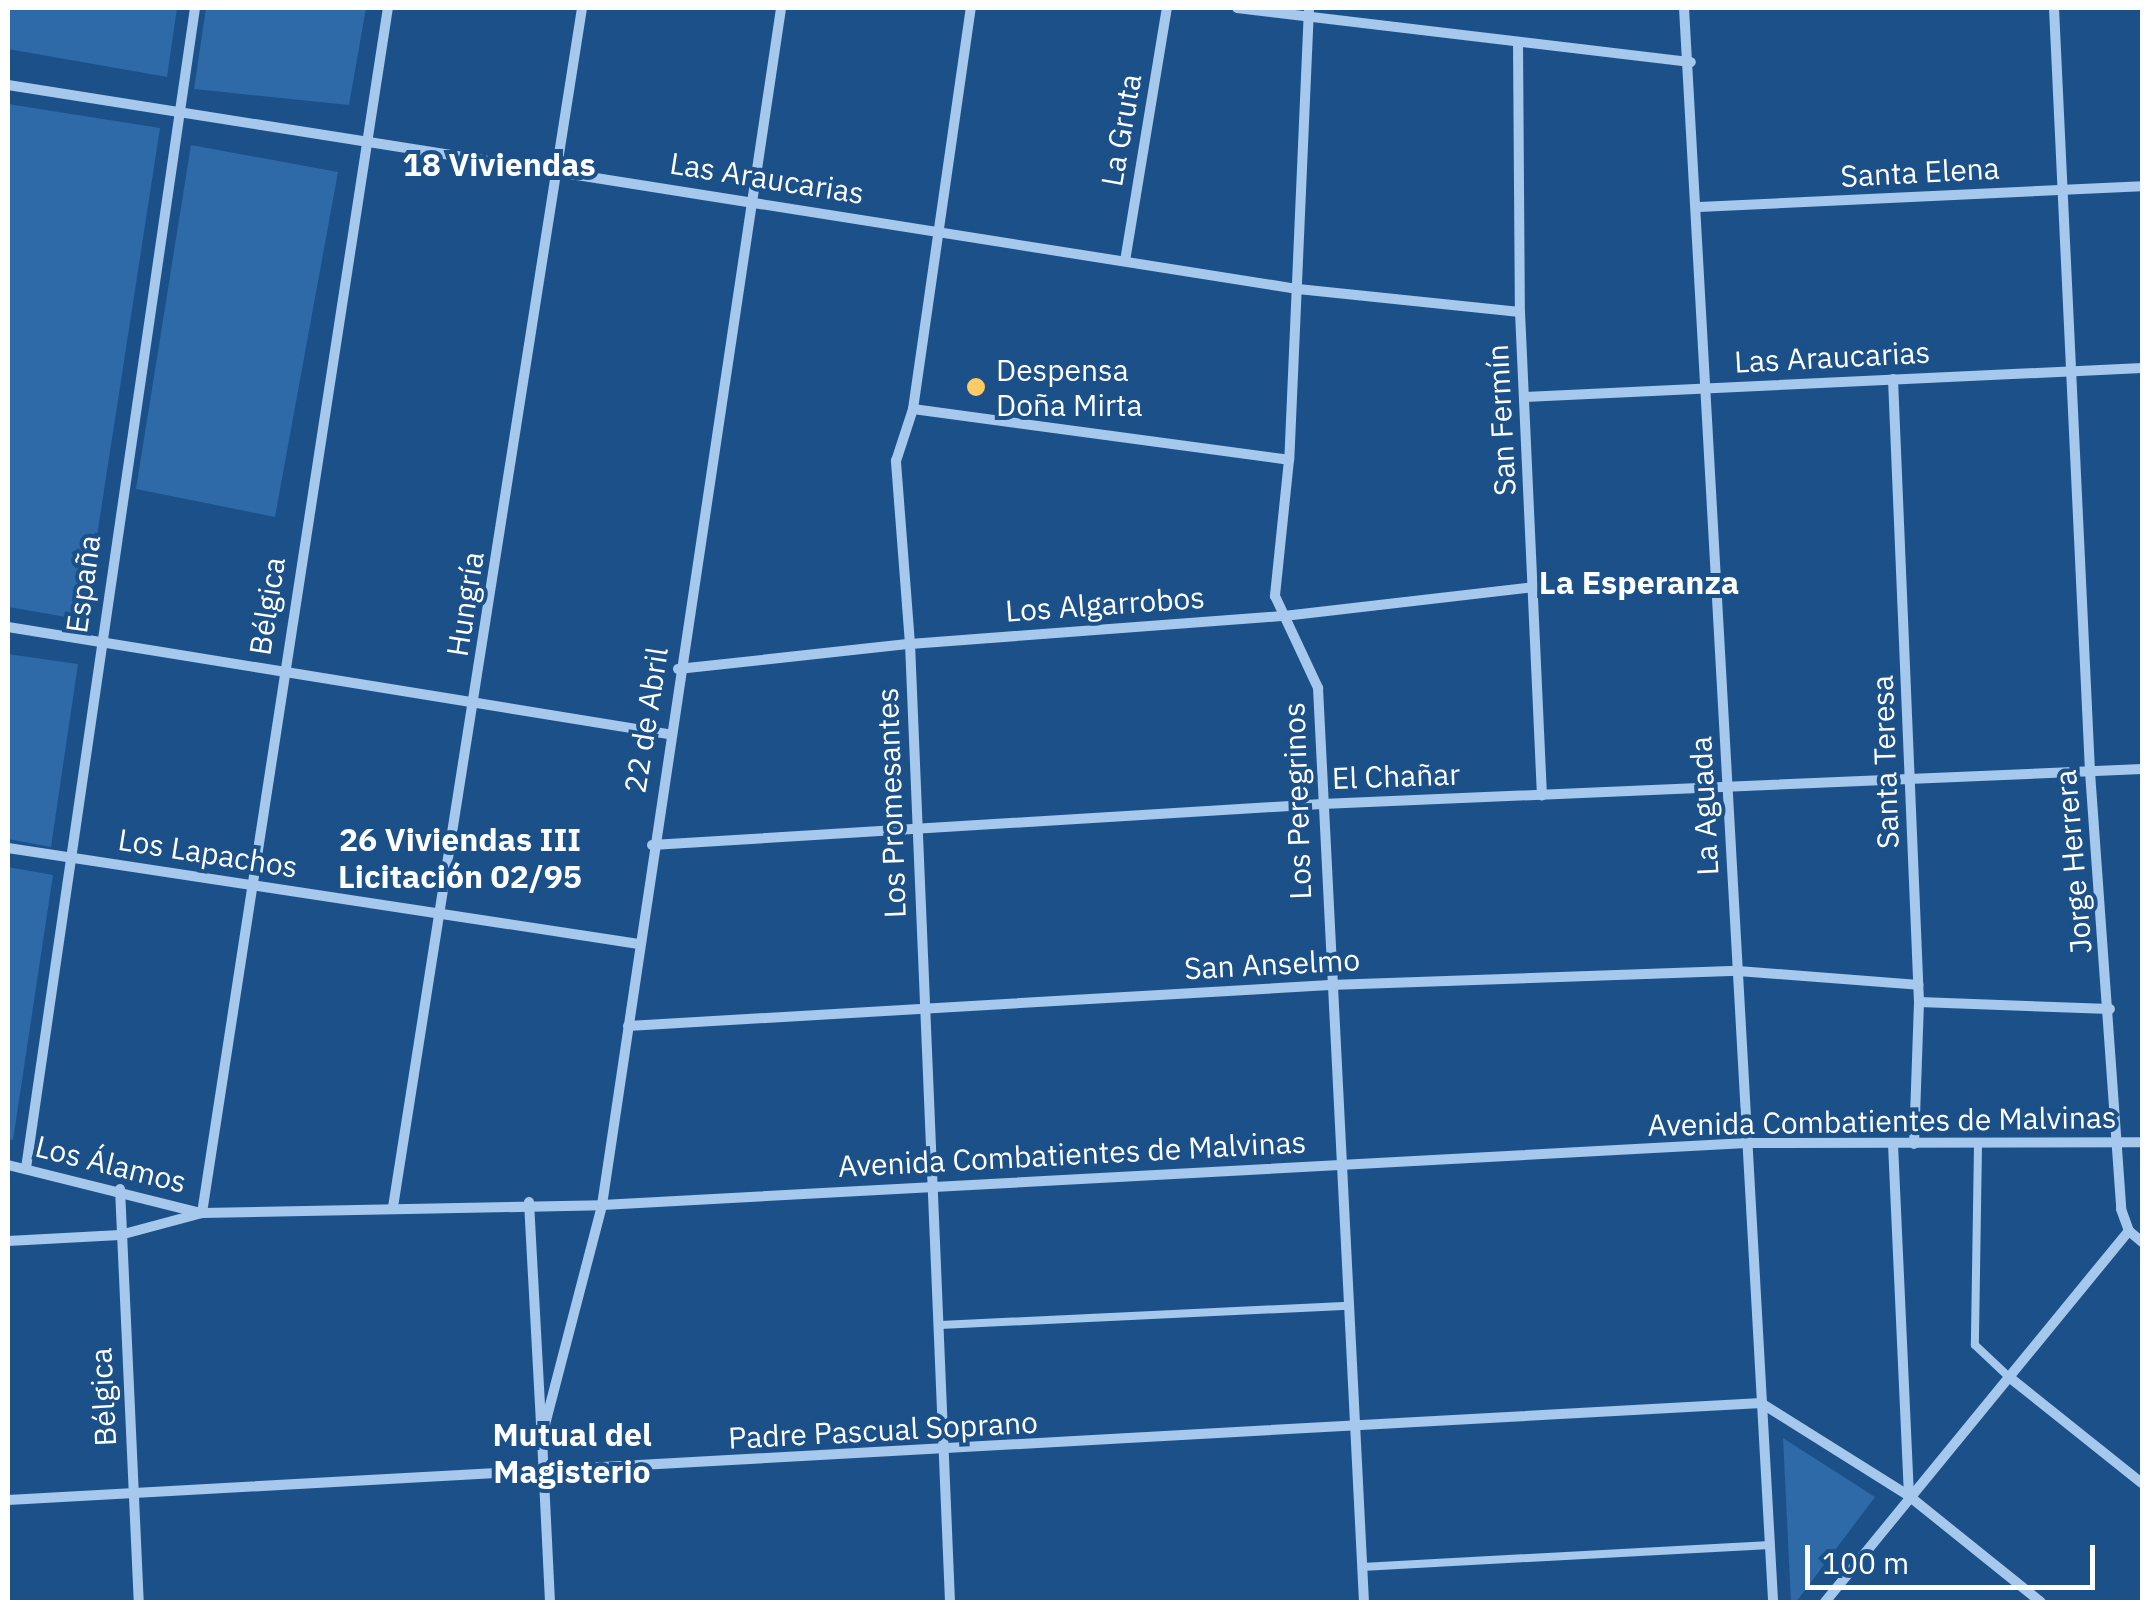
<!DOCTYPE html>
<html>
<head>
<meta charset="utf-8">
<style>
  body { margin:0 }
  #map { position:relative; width:2150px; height:1610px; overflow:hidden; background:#1b5089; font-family:"IBM Plex Sans",sans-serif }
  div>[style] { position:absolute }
  .green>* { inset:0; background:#2e6aa7 }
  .service>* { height:8px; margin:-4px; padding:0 4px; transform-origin:4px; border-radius:4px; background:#a5c8ec }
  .minor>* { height:10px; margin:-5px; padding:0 5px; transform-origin:5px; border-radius:5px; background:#a5c8ec }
  .dots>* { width:28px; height:28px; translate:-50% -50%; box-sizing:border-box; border:5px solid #1b5089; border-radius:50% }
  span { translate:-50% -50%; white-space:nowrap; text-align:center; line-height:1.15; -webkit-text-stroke:8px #1b5089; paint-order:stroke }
  .street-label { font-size:30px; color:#fff }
  .poi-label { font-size:30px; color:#fff }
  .left { translate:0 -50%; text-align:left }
  .neighbourhood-label { font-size:32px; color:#fff; font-weight:700 }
  .frame { position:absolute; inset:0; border:10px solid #fff; pointer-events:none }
  .scale { position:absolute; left:1805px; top:1545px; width:290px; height:45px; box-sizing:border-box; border:5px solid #fff; border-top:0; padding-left:12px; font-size:30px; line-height:35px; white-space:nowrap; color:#fff; -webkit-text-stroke:8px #1b5089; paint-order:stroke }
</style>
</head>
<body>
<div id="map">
  <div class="green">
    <i style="clip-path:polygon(8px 8px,177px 8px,167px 77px,8px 49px)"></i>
    <i style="clip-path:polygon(206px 8px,366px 8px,349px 105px,194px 89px)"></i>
    <i style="clip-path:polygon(8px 104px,160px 128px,84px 620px,8px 607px)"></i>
    <i style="clip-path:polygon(191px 145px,338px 172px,275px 517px,136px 489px)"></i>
    <i style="clip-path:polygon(8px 654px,78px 664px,51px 847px,8px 839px)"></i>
    <i style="clip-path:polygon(8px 867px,53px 875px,13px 1140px,8px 1139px)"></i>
    <i style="clip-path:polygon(1783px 1438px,1875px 1497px,1796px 1602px,1791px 1602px)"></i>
  </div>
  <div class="service">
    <i style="left:1978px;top:1145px;width:200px;rotate:90.9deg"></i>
    <i style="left:1975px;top:1345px;width:47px;rotate:43.3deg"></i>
    <i style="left:940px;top:1325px;width:409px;rotate:-2.7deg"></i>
    <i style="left:1362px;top:1567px;width:409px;rotate:-3.1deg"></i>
  </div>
  <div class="minor">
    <i style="left:1237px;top:8px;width:457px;rotate:6.8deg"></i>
    <i style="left:1309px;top:8px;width:452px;rotate:92.5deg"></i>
    <i style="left:1289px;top:460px;width:137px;rotate:95.9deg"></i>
    <i style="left:1275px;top:596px;width:102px;rotate:64.9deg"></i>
    <i style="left:1318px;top:688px;width:915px;rotate:87.12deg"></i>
    <i style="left:1684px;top:8px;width:1596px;rotate:86.8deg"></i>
    <i style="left:2054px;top:8px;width:765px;rotate:87.3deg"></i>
    <i style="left:2090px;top:772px;width:438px;rotate:85.9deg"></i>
    <i style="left:2121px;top:1209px;width:23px;rotate:70deg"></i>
    <i style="left:1518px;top:42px;width:270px;rotate:89.6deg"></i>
    <i style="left:1520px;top:312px;width:484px;rotate:87.4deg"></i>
    <i style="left:8px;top:85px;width:1306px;rotate:8.99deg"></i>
    <i style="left:1298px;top:289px;width:223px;rotate:5.9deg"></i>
    <i style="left:1699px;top:207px;width:443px;rotate:-2.7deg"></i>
    <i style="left:1125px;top:261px;width:256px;rotate:-80.6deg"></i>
    <i style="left:1893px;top:379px;width:624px;rotate:87.61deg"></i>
    <i style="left:1919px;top:1002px;width:142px;rotate:92deg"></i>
    <i style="left:1525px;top:397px;width:618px;rotate:-2.69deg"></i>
    <i style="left:913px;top:409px;width:379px;rotate:7.7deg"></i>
    <i style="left:8px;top:627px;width:669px;rotate:9.21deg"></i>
    <i style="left:678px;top:669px;width:233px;rotate:-6.2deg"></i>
    <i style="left:910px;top:644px;width:375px;rotate:-4.3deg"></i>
    <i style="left:1284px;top:616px;width:253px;rotate:-6.6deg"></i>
    <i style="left:652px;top:845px;width:671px;rotate:-3.5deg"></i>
    <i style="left:1322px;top:804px;width:821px;rotate:-2.44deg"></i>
    <i style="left:8px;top:848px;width:638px;rotate:8.65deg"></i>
    <i style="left:1919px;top:1002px;width:191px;rotate:2.1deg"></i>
    <i style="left:628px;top:1026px;width:703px;rotate:-3.34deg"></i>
    <i style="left:1330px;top:985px;width:408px;rotate:-2deg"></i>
    <i style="left:1738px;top:971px;width:181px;rotate:4.4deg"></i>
    <i style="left:1893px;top:1144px;width:351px;rotate:87.4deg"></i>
    <i style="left:8px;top:1165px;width:199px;rotate:14deg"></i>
    <i style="left:26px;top:1168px;width:1172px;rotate:-81.71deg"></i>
    <i style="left:120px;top:1189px;width:413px;rotate:87.4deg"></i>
    <i style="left:529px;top:1202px;width:223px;rotate:86.9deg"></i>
    <i style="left:393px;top:1207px;width:1214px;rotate:-81.04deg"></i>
    <i style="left:202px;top:1213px;width:1219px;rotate:-81.23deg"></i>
    <i style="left:2129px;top:1231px;width:17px;rotate:40deg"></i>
    <i style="left:8px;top:1241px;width:112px;rotate:-3.1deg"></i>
    <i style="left:120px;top:1235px;width:85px;rotate:-15deg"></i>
    <i style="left:202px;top:1213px;width:400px;rotate:-1.1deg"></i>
    <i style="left:602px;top:1205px;width:1146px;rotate:-3.1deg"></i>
    <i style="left:1746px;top:1143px;width:396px;rotate:-0.1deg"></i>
    <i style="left:2009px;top:1377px;width:170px;rotate:38.6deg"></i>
    <i style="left:8px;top:1500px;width:1756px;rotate:-3.17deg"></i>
    <i style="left:1761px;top:1403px;width:175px;rotate:32.1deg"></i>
    <i style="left:1909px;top:1496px;width:169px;rotate:38.8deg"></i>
    <i style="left:550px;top:1602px;width:166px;rotate:-92.8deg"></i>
    <i style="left:542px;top:1436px;width:239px;rotate:-75.4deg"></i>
    <i style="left:602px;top:1205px;width:1210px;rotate:-81.49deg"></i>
    <i style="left:950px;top:1602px;width:959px;rotate:-92.39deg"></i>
    <i style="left:910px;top:644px;width:184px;rotate:-94.4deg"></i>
    <i style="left:896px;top:461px;width:55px;rotate:-71.9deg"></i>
    <i style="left:913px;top:409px;width:405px;rotate:-81.8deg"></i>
    <i style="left:1825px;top:1602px;width:480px;rotate:-50.7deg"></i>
  </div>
  <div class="dots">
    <i style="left:976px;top:387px;background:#fdcb63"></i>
  </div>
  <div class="street-label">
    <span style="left:1121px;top:130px;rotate:-80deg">La Gruta</span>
    <span style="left:1920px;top:172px;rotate:-3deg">Santa Elena</span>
    <span style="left:767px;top:178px;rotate:9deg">Las Araucarias</span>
    <span style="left:1832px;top:357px;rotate:-3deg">Las Araucarias</span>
    <span style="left:1501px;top:420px;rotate:-93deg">San Fermín</span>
    <span style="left:83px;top:584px;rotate:-82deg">España</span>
    <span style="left:465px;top:604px;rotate:-81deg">Hungría</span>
    <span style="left:1105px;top:604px;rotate:-4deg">Los Algarrobos</span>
    <span style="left:267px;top:606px;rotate:-81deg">Bélgica</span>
    <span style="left:646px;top:720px;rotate:-81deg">22 de Abril</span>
    <span style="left:1885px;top:762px;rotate:-92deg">Santa Teresa</span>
    <span style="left:1396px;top:776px;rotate:-2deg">El Chañar</span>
    <span style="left:1297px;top:801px;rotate:-92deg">Los Peregrinos</span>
    <span style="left:891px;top:803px;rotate:-92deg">Los Promesantes</span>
    <span style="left:1704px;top:806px;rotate:-93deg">La Aguada</span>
    <span style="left:208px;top:853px;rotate:9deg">Los Lapachos</span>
    <span style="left:2073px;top:862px;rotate:-95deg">Jorge Herrera</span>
    <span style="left:1272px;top:964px;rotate:-3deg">San Anselmo</span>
    <span style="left:1882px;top:1121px;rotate:-1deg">Avenida Combatientes de Malvinas</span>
    <span style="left:1072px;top:1154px;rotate:-3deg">Avenida Combatientes de Malvinas</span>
    <span style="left:111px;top:1164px;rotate:14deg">Los Álamos</span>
    <span style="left:103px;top:1397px;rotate:-93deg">Bélgica</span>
    <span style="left:883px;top:1430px;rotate:-3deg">Padre Pascual Soprano</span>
  </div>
  <div class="poi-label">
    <span class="left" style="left:996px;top:387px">Despensa<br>Doña Mirta</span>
  </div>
  <div class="neighbourhood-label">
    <span style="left:499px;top:164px">18 Viviendas</span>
    <span style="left:1639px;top:582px">La Esperanza</span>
    <span style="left:460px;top:858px">26 Viviendas III<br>Licitación 02/95</span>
    <span style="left:572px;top:1453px">Mutual del<br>Magisterio</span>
  </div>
  <div class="frame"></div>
  <div class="scale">100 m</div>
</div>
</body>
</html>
